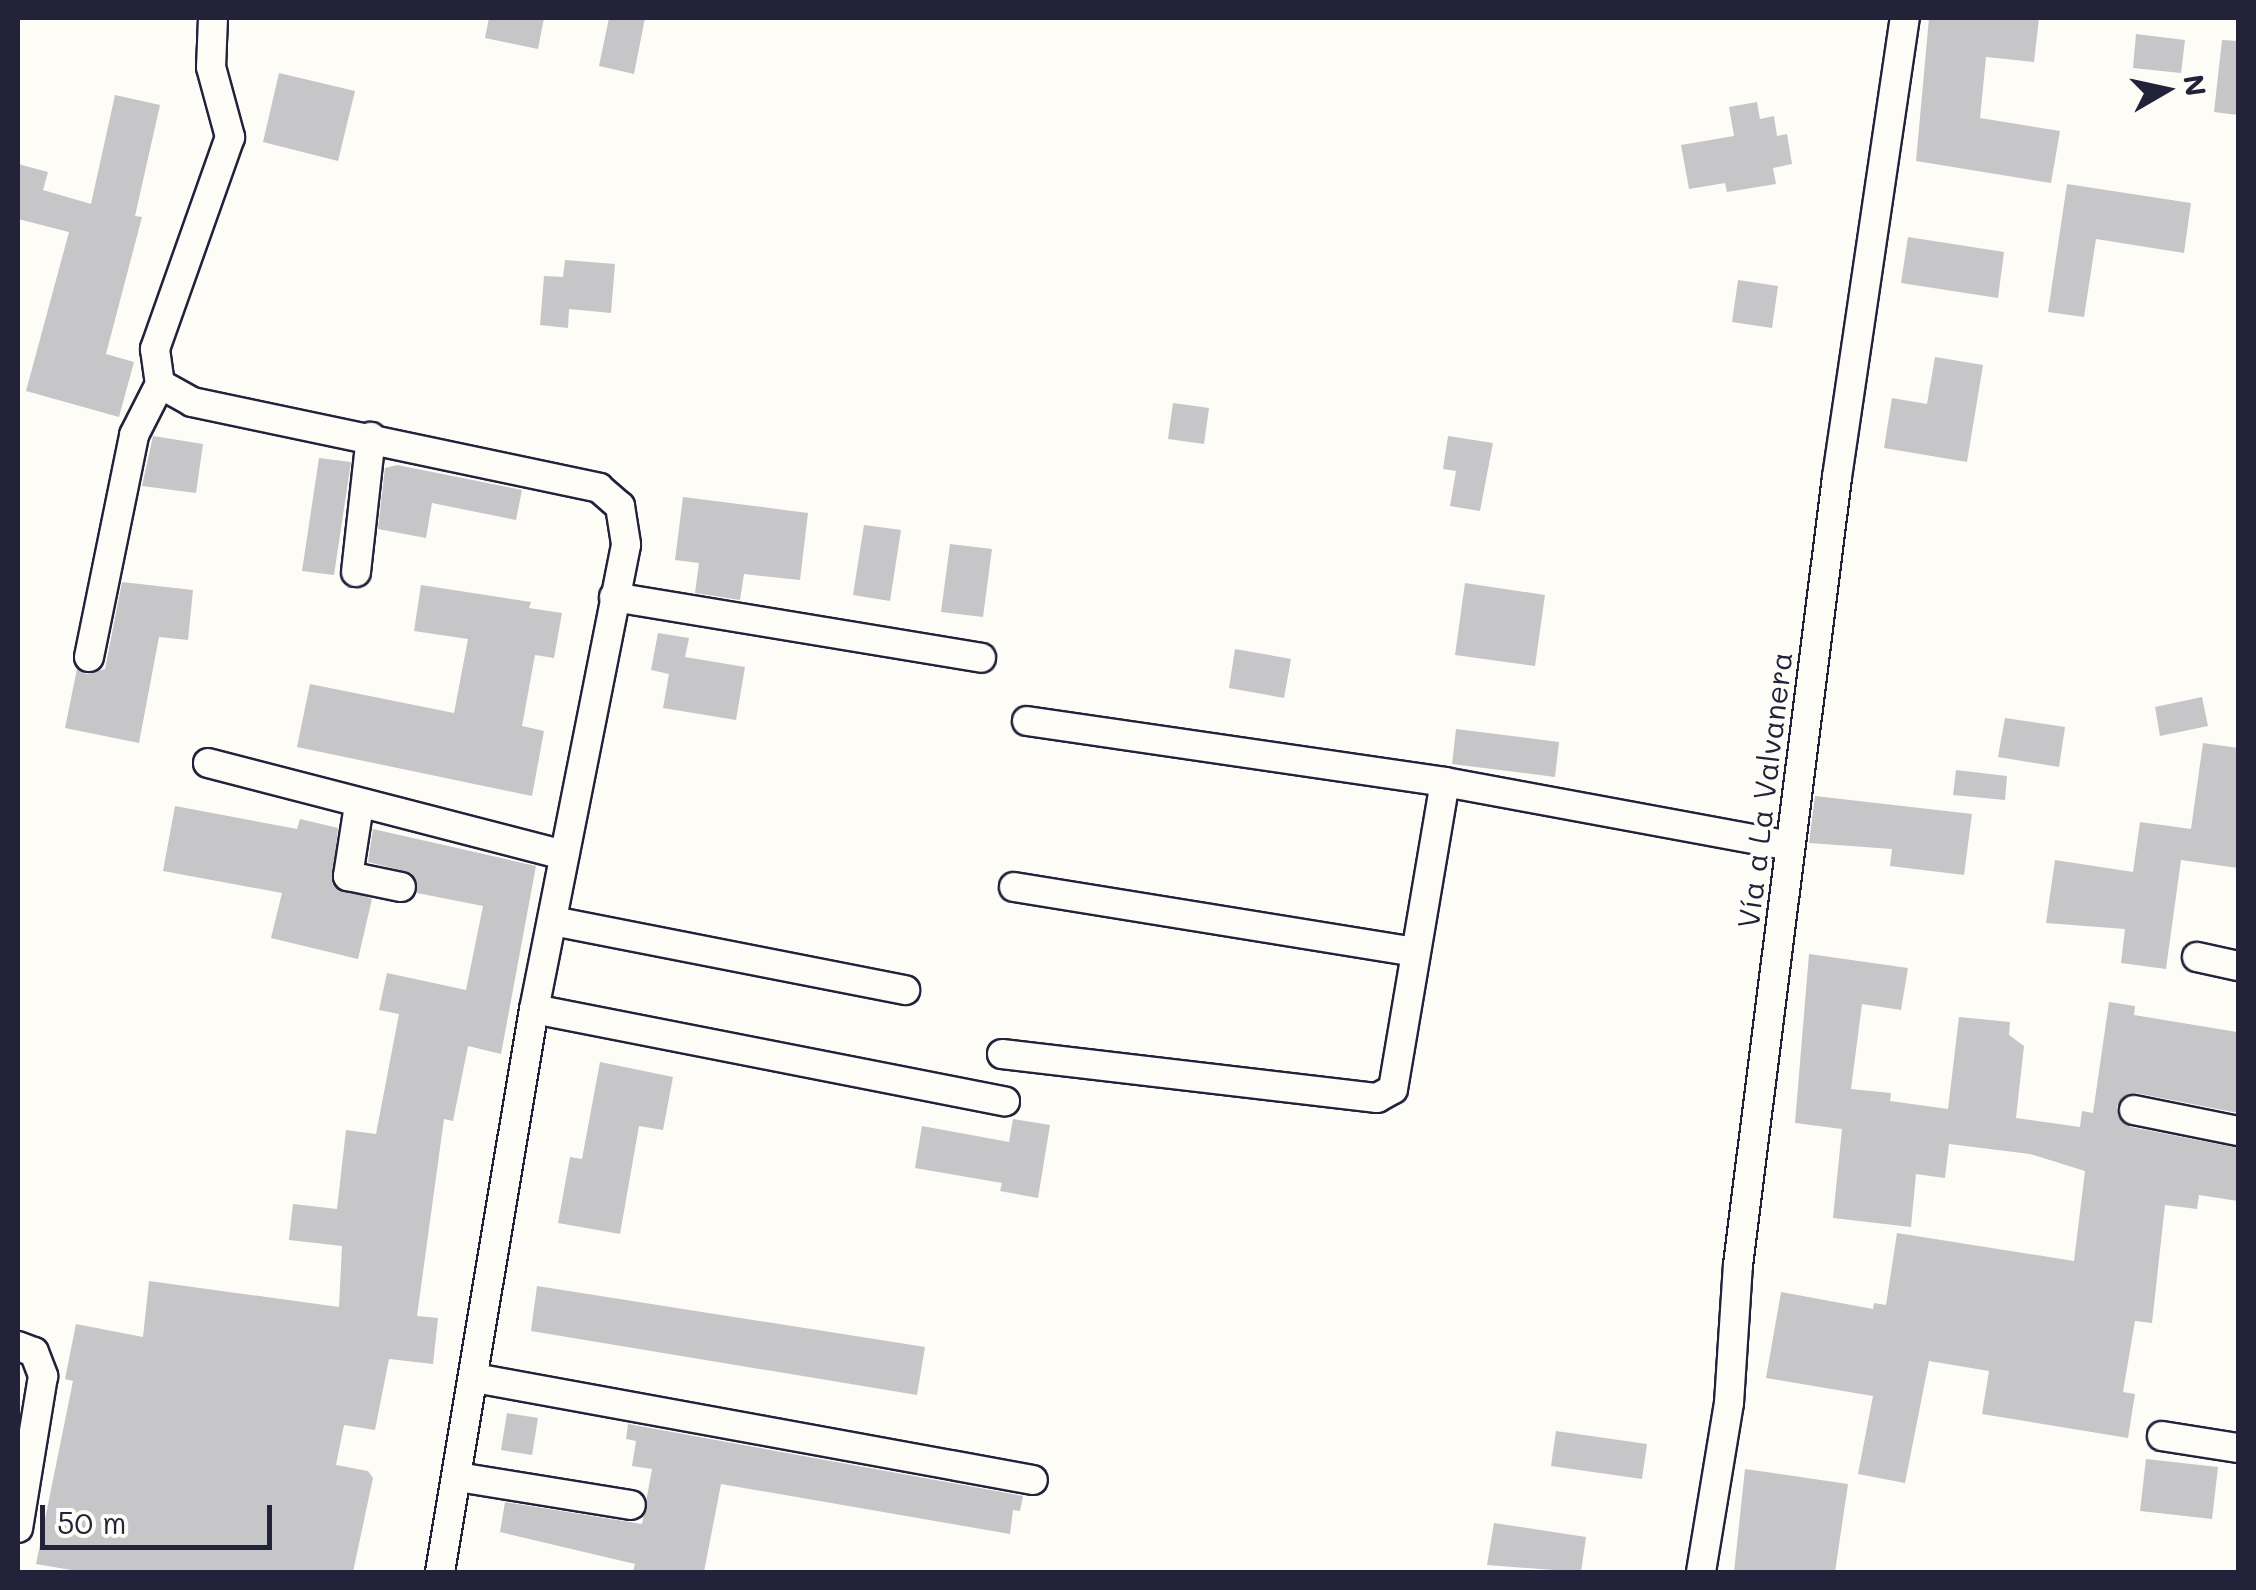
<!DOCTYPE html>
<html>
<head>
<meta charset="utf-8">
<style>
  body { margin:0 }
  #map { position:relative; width:2256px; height:1590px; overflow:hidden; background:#fdfcf7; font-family:Mali,sans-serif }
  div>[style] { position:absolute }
  .building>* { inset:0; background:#c6c6c8 }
  .roads { filter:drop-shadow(2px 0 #22223b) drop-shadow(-2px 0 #22223b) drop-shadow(0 2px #22223b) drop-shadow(0 -2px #22223b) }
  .minor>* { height:28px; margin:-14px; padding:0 14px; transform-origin:14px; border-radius:14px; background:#fdfcf7 }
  span { translate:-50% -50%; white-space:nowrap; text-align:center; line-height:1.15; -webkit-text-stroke:8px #fdfcf7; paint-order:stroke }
  .street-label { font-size:30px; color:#22223b }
  .frame { position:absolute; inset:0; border:20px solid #22223b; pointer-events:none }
  .north { position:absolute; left:2116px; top:40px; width:100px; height:100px; -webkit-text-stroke:8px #fdfcf7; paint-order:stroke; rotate:81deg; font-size:28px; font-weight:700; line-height:40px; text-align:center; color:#22223b }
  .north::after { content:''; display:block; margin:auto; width:35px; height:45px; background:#22223b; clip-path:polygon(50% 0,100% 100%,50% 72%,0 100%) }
  .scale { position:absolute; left:40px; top:1505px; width:232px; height:45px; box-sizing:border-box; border:5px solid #22223b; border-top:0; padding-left:12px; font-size:30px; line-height:35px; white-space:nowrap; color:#22223b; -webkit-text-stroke:8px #fdfcf7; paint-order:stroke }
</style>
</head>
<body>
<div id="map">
  <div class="building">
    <i style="clip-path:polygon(489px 18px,544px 18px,538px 49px,485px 38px)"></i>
    <i style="clip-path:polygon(609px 18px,645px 18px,634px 74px,599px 66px)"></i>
    <i style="clip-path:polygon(1929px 18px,2039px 18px,2034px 62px,1986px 57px,1980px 118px,2060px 131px,2051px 183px,1916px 161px)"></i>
    <i style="clip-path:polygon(2136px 34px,2185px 40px,2181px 73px,2133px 68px)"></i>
    <i style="clip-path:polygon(2222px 40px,2238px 41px,2238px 115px,2214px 112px)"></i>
    <i style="clip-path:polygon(279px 73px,355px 91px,338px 161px,263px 142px)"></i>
    <i style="clip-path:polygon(115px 95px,160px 105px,135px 216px,142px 217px,106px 354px,134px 362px,119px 417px,26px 391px,69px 232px,18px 219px,18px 164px,48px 172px,43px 190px,91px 204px)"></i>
    <i style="clip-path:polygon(1757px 102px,1760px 119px,1774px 116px,1777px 136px,1787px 134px,1792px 164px,1773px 168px,1776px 184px,1727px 192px,1725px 183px,1689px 189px,1681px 145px,1734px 136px,1729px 107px)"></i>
    <i style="clip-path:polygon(2067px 184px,2191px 203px,2184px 253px,2096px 239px,2084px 317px,2048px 312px)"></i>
    <i style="clip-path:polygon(1908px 237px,2004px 252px,1998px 298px,1901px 283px)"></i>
    <i style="clip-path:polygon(565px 260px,615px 264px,611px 313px,569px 309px,568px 328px,540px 325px,544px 276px,563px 277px)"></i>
    <i style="clip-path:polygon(1738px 280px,1778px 286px,1772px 328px,1732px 322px)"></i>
    <i style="clip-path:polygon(1935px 357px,1983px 365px,1967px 462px,1884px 448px,1892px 398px,1927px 404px)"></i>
    <i style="clip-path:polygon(1173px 403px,1209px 408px,1204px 444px,1168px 439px)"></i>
    <i style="clip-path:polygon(153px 436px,203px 444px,196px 493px,142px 486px)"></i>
    <i style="clip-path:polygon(1448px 436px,1493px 443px,1480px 511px,1450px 506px,1456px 471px,1443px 469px)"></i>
    <i style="clip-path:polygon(319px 458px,351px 462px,334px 575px,302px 571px)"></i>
    <i style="clip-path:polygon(397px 465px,522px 490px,516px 520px,432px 503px,426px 538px,378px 529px,385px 468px)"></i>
    <i style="clip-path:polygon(683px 497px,808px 513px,800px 580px,744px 574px,740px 600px,695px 593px,699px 563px,675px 560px)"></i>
    <i style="clip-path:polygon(864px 525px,901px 530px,890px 601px,853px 595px)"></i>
    <i style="clip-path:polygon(950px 544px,992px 549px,983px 617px,941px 612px)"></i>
    <i style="clip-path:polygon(122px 582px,193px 590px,188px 640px,159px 637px,139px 743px,65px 728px,77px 669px,86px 674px,105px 669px)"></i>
    <i style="clip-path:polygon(1465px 583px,1545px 595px,1535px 666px,1455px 655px)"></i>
    <i style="clip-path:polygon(421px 585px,531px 602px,529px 608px,562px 613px,554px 658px,535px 655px,522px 726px,544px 731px,532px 796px,297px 747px,310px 684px,454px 713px,468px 639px,414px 631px)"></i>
    <i style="clip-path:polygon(658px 633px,689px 638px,685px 657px,745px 667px,736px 720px,663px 708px,669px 674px,651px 670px)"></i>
    <i style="clip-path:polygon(1235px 649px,1291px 659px,1284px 698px,1229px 688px)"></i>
    <i style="clip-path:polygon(2202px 697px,2208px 726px,2160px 736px,2155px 707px)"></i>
    <i style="clip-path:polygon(2005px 718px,2065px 727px,2059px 767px,1998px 757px)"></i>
    <i style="clip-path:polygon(1456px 729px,1559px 742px,1555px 777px,1452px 764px)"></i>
    <i style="clip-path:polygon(2203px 743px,2238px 748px,2238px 868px,2181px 860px,2166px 969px,2121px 963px,2125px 929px,2046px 923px,2055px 860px,2133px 872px,2140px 822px,2191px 829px)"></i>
    <i style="clip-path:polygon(1956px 770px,2007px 776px,2005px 800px,1953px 795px)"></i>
    <i style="clip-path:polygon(1815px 796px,1972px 814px,1964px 875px,1890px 866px,1892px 849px,1809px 843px)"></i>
    <i style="clip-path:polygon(175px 806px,297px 829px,300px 819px,338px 828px,332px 883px,372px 899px,358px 959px,271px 938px,282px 893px,163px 871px)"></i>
    <i style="clip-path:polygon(373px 829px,536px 866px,501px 1054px,468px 1046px,453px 1121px,444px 1119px,417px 1316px,438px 1318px,433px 1364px,389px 1359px,375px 1430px,344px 1425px,336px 1465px,368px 1471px,373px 1478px,353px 1572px,83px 1572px,36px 1564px,73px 1381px,65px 1379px,76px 1324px,143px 1337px,149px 1281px,339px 1307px,342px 1246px,289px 1240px,293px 1204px,337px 1209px,346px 1130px,376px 1134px,399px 1014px,379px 1010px,387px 973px,466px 990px,483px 906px,417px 893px,412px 873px,368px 862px)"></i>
    <i style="clip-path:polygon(1809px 954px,1908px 968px,1901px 1010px,1862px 1004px,1851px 1089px,1891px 1093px,1890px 1101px,1948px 1109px,1959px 1017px,2010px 1022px,2009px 1035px,2024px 1046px,2016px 1118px,2080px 1127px,2082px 1111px,2093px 1113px,2109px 1002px,2135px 1006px,2134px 1015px,2237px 1032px,2238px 1113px,2136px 1093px,2117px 1106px,2118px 1116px,2131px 1127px,2238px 1148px,2238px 1201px,2199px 1195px,2197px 1209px,2165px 1205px,2152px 1323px,2135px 1321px,2123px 1392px,2135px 1394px,2128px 1438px,1982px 1414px,1989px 1371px,1929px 1361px,1905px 1483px,1858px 1474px,1873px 1396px,1766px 1378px,1781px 1292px,1873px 1309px,1874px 1303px,1886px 1305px,1897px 1233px,2074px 1261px,2085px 1171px,2030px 1154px,1949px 1144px,1945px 1178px,1916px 1174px,1911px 1227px,1833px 1218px,1842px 1129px,1795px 1123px)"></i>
    <i style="clip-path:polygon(600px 1062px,673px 1077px,663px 1130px,639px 1126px,620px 1234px,558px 1223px,570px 1157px,582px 1159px)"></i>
    <i style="clip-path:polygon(1013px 1119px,1050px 1125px,1038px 1198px,1000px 1191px,1002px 1183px,915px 1168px,922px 1126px,1009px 1142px)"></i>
    <i style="clip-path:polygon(537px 1286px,925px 1347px,917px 1395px,531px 1331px)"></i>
    <i style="clip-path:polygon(507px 1413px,538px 1418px,532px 1455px,501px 1450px)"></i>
    <i style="clip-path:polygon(628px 1424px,1023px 1496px,1020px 1511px,1013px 1510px,1010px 1534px,721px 1484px,704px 1572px,633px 1572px,635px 1564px,500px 1532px,505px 1502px,642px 1524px,652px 1469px,632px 1466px,636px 1441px,626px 1439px)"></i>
    <i style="clip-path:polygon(1556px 1431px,1647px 1444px,1642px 1479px,1551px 1466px)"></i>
    <i style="clip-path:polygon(2146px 1459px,2218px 1467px,2212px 1519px,2140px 1511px)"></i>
    <i style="clip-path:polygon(1745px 1469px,1848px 1484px,1835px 1572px,1734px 1572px)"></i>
    <i style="clip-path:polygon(1494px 1523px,1586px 1537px,1581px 1572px,1487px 1565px)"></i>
  </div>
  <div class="roads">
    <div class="minor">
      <i style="left:213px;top:18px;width:49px;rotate:92.3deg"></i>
      <i style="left:211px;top:67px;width:73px;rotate:74.8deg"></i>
      <i style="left:230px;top:137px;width:225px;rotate:109.5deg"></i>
      <i style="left:155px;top:349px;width:35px;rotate:82deg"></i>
      <i style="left:160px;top:384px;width:37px;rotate:29deg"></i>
      <i style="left:192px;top:402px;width:416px;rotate:11.9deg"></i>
      <i style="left:599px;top:488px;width:28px;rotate:41deg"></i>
      <i style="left:620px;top:506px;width:39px;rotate:81deg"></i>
      <i style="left:626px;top:545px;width:473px;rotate:101.2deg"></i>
      <i style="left:534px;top:1009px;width:571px;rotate:99.48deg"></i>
      <i style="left:356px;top:572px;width:136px;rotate:-83.7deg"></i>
      <i style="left:614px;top:597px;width:372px;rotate:9.4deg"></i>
      <i style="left:89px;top:657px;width:227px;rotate:-78.5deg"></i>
      <i style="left:134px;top:435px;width:57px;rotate:-63deg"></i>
      <i style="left:1027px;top:721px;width:422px;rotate:8.3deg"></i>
      <i style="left:1445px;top:782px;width:350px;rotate:10.5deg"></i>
      <i style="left:208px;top:763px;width:368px;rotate:14.5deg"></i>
      <i style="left:359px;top:805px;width:72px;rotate:98.8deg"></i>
      <i style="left:348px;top:876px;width:54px;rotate:11.7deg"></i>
      <i style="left:1014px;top:887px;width:405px;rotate:9.2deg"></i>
      <i style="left:553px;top:921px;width:359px;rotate:11.1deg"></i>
      <i style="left:2197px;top:957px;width:42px;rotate:12.4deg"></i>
      <i style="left:534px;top:1009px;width:480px;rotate:11.1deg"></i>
      <i style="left:1002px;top:1054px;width:378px;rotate:6.7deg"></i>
      <i style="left:1377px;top:1098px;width:18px;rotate:-29deg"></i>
      <i style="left:1393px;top:1089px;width:311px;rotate:-80.4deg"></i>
      <i style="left:2134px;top:1110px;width:106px;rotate:11.4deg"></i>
      <i style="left:18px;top:1346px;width:17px;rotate:21deg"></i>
      <i style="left:34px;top:1352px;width:26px;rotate:69deg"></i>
      <i style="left:43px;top:1376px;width:154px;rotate:99.3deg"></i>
      <i style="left:475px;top:1378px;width:567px;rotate:10.36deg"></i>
      <i style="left:2162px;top:1436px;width:77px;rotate:9deg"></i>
      <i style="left:458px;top:1477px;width:175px;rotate:9.2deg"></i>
      <i style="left:1701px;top:1572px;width:171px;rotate:-80.6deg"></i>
      <i style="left:1729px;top:1403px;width:138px;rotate:-86.3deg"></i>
      <i style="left:1738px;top:1265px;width:794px;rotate:-82.84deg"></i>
      <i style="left:1837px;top:477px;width:464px;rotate:-81.6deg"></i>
    </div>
  </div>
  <div class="street-label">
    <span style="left:1764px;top:790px;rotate:-83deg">Vía a La Valvanera</span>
  </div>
  <div class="frame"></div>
  <div class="north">N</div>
  <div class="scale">50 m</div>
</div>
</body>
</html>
